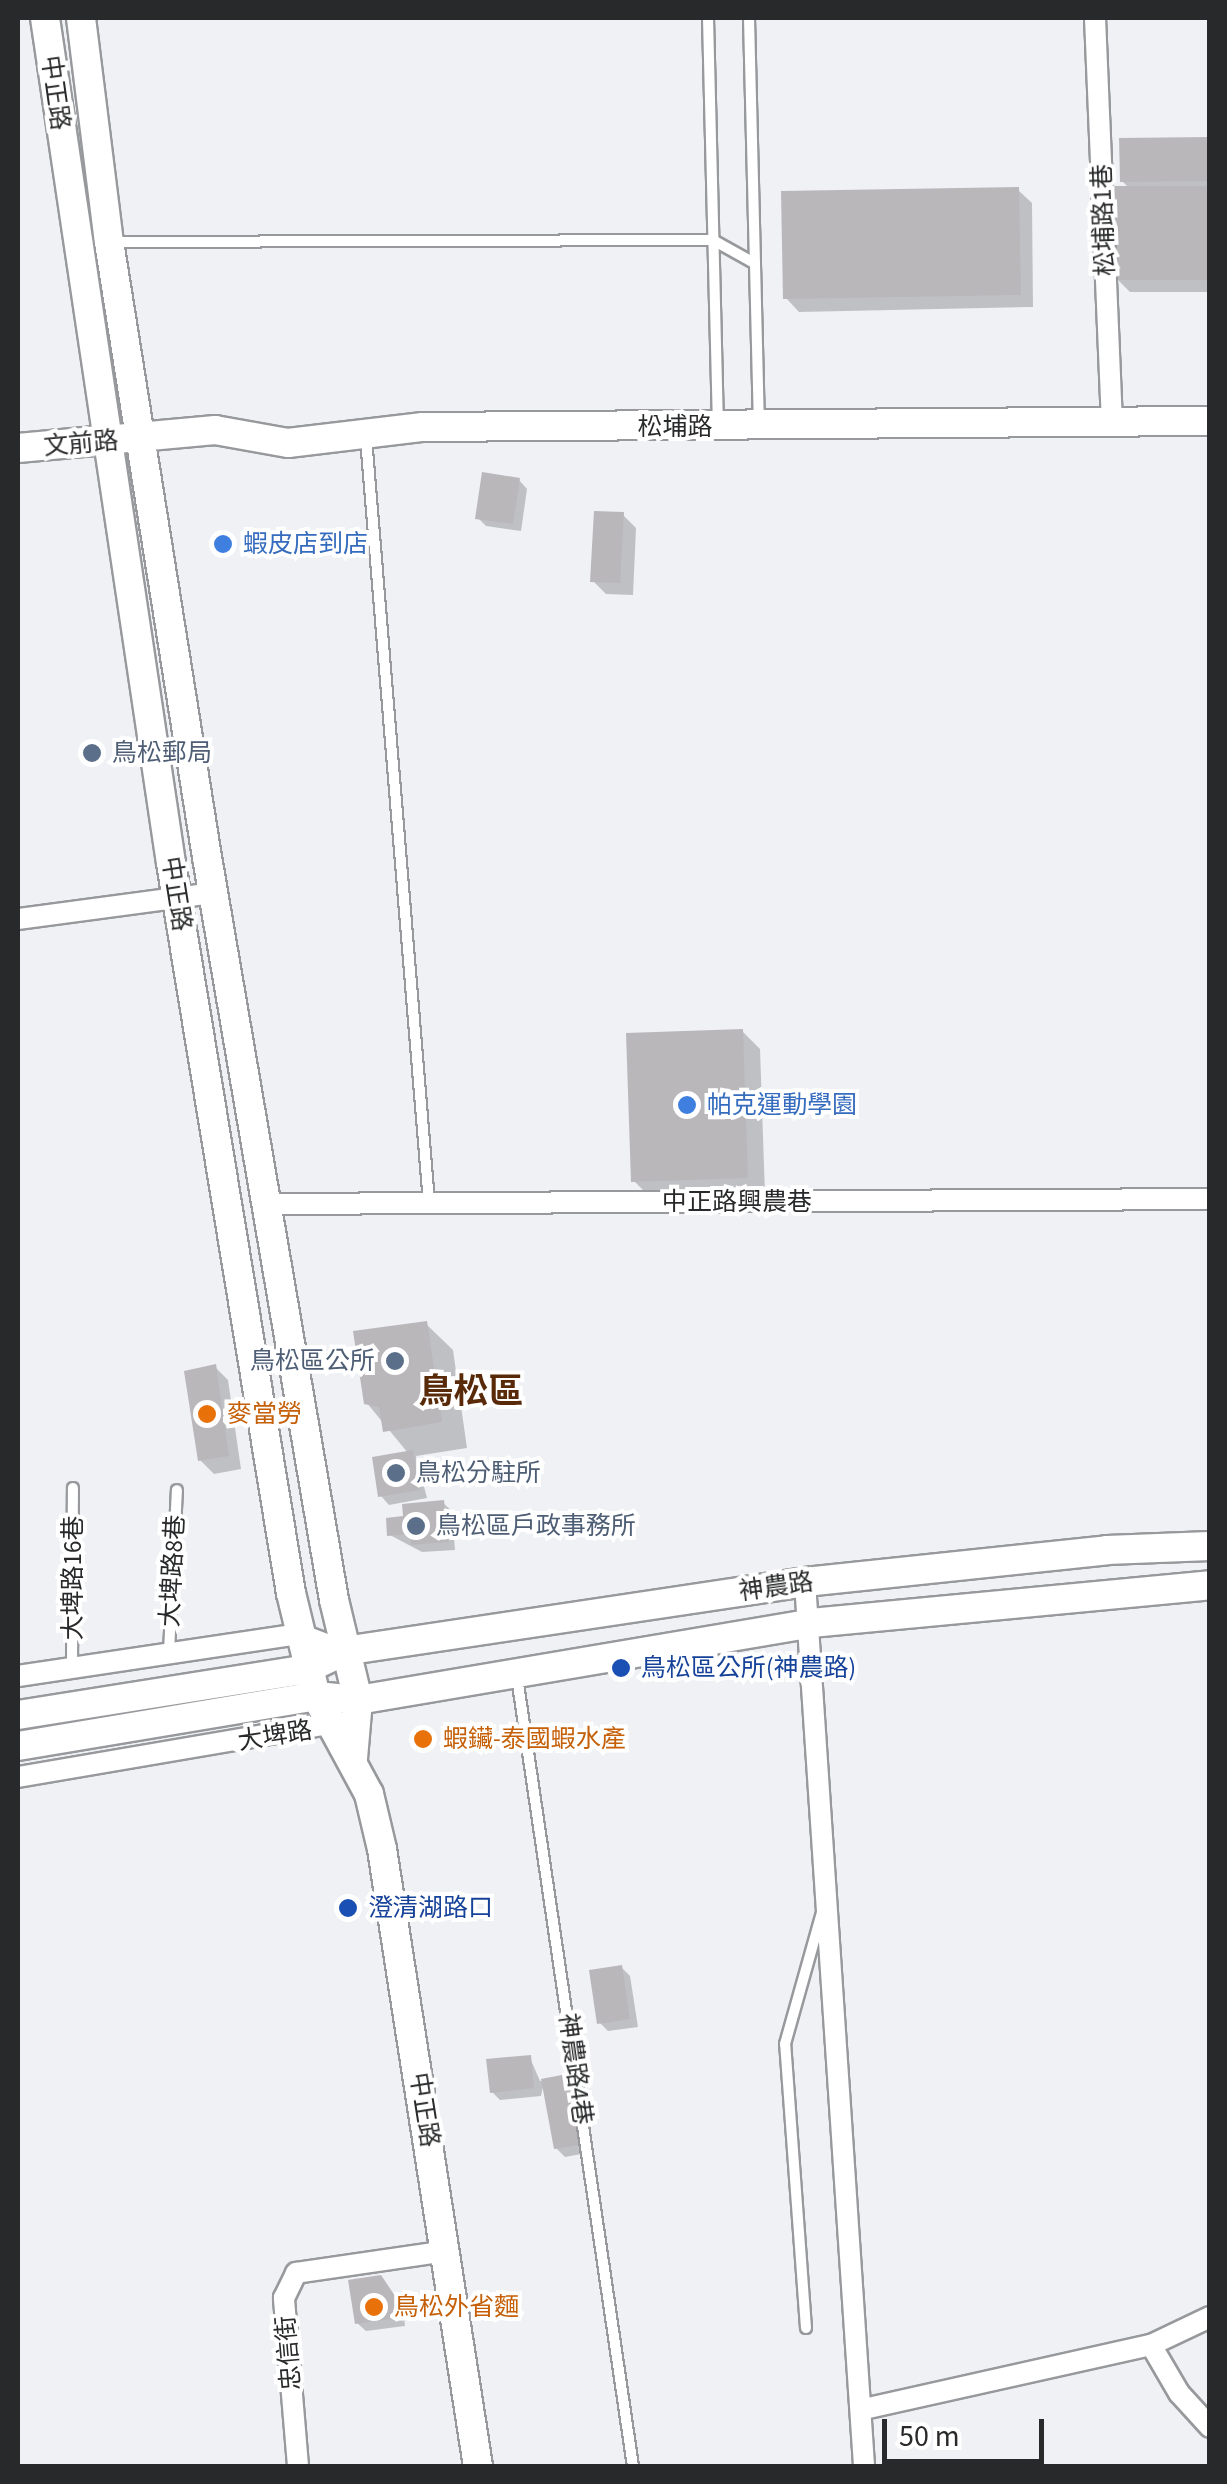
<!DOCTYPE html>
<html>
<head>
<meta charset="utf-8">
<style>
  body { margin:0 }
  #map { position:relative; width:1227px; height:2484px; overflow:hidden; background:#eff1f5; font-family:"Source Sans 3","Noto Sans TC",sans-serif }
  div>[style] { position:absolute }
  .shadow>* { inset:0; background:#0003 }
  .building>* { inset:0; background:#bab7bb }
  .roads { filter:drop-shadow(2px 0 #97999c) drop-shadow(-2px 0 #97999c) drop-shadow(0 2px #97999c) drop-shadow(0 -2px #97999c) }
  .lane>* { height:10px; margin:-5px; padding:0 5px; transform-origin:5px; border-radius:5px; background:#fff }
  .street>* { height:20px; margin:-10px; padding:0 10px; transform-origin:10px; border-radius:10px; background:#fff }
  .secondary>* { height:28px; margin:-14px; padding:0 14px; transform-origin:14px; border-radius:14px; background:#fff }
  .dots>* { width:28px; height:28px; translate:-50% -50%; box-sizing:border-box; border:5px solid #fff; border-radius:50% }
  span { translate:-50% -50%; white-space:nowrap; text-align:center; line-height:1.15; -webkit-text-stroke:8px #fff; paint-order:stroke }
  .street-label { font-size:25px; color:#28292a }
  .shop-label { font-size:25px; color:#366cbe }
  .left { translate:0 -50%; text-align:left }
  .service-label { font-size:25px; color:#4e5e75 }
  .right { translate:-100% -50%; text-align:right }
  .food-label { font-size:25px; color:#c56008 }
  .transit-label { font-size:25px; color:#164399 }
  .district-label { font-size:35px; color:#582a09; font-weight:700 }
  .frame { position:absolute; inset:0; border:20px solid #28292a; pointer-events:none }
  .scale { position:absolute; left:882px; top:2419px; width:162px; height:45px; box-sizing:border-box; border:5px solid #28292a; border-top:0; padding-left:12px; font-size:30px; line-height:35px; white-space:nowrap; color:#28292a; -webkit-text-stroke:8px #fff; paint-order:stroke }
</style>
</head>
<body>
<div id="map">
  <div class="shadow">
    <i style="clip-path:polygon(1210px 139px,1210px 292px,1130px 292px,1117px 279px,1130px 189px,1122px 181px)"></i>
    <i style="clip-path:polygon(1018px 190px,1032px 203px,1033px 307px,799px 312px,786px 298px)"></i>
    <i style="clip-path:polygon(519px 480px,527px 489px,521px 531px,486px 526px,478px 518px)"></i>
    <i style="clip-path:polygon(623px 515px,636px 528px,633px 595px,606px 594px,593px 581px)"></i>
    <i style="clip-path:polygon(742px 1031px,760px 1049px,765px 1195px,652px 1199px,634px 1181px)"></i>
    <i style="clip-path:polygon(426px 1324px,453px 1350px,467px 1448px,416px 1456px,427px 1498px,389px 1505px,381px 1496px,408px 1453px,366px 1402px)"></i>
    <i style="clip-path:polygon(215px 1367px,228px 1380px,241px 1469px,214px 1474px,200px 1460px)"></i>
    <i style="clip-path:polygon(443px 1503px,452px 1511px,455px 1550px,422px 1552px,390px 1535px,406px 1519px)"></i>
    <i style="clip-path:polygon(621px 1967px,630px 1976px,638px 2027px,608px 2031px,600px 2023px)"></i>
    <i style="clip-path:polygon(530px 2058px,540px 2081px,566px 2077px,575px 2085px,587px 2153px,565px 2157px,556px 2148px,544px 2082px,541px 2096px,500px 2100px,492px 2092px)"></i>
    <i style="clip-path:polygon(380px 2278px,403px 2307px,405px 2326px,366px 2331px,357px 2323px)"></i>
  </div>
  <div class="building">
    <i style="clip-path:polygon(1210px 137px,1210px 181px,1120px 182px,1119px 138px)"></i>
    <i style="clip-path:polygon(1114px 186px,1210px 186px,1210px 280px,1114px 280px)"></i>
    <i style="clip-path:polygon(1019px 187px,1021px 295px,783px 299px,781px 191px)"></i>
    <i style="clip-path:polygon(482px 472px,520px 478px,513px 524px,475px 519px)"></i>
    <i style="clip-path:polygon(594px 511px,624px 512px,620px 583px,590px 582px)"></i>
    <i style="clip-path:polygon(743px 1029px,748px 1178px,631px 1182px,626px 1033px)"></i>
    <i style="clip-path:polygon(427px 1321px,442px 1422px,383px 1432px,379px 1407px,364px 1404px,353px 1331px)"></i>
    <i style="clip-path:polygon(216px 1364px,229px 1456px,198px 1461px,184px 1371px)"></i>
    <i style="clip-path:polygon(413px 1450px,420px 1490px,378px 1497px,372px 1457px)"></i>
    <i style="clip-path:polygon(444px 1500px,448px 1542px,411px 1545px,410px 1534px,387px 1536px,386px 1518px,403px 1516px,402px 1504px)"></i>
    <i style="clip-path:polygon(622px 1965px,630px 2019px,597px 2024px,589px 1970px)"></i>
    <i style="clip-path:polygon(531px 2055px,534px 2088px,490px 2093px,486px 2059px)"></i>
    <i style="clip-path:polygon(567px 2074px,580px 2145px,554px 2149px,541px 2079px)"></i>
    <i style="clip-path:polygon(381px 2275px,395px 2296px,398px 2318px,355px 2324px,348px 2280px)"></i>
  </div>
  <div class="roads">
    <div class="lane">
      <i style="left:708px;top:18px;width:403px;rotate:88.6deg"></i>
      <i style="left:749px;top:18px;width:402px;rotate:88.6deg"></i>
      <i style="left:110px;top:242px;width:603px;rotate:-0.19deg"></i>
      <i style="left:713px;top:240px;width:47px;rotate:29.3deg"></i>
      <i style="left:366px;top:438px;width:768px;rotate:85.29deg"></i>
      <i style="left:169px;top:1652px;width:162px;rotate:-87.2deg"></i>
      <i style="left:72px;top:1667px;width:179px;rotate:-89.7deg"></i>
      <i style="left:517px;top:1677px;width:797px;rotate:81.64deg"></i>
      <i style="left:806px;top:2328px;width:285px;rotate:-94.2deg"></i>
      <i style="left:785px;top:2044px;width:137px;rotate:-74.3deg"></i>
    </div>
    <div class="street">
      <i style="left:1095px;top:18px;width:404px;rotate:87.6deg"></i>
      <i style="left:18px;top:919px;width:197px;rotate:-7.6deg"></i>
      <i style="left:265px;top:1204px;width:945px;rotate:-0.3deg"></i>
      <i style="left:805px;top:1582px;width:886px;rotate:86.18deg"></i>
      <i style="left:18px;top:1676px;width:285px;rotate:-8.5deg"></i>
      <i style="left:300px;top:1634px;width:47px;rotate:21.1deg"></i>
      <i style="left:18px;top:1777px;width:326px;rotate:-9.7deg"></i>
      <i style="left:1151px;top:2345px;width:56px;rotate:59.7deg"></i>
      <i style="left:1179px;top:2393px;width:46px;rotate:47.6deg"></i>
      <i style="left:864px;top:2409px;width:294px;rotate:-12.6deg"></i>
      <i style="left:1151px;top:2345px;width:65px;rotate:-25.4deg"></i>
      <i style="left:298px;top:2466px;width:169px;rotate:-94.8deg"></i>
      <i style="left:284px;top:2298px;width:28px;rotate:-64deg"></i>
      <i style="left:296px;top:2273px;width:152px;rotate:-8.3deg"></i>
    </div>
    <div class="secondary">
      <i style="left:45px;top:18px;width:854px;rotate:81.52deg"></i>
      <i style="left:171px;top:863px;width:740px;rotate:80.67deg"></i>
      <i style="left:291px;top:1593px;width:106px;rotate:76.4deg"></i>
      <i style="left:316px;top:1696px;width:111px;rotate:61.6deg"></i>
      <i style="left:369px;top:1794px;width:57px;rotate:76.7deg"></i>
      <i style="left:382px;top:1849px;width:624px;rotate:81.16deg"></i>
      <i style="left:81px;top:18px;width:226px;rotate:82.9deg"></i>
      <i style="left:109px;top:242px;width:623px;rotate:80.95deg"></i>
      <i style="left:207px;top:857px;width:754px;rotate:80.3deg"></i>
      <i style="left:334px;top:1600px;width:103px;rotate:76.5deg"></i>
      <i style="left:358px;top:1700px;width:58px;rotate:94.9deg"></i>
      <i style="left:18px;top:448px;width:198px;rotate:-5.2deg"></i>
      <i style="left:215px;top:430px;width:74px;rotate:10.1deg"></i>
      <i style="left:288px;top:443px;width:136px;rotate:-6.8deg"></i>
      <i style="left:423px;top:427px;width:787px;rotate:-0.44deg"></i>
      <i style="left:18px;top:1715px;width:293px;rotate:-9deg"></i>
      <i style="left:307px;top:1669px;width:41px;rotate:-25.9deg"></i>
      <i style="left:344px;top:1651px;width:466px;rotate:-8.5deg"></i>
      <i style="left:805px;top:1582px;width:304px;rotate:-6deg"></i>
      <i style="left:1107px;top:1550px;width:103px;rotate:-2.2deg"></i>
      <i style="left:18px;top:1746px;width:302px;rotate:-9.5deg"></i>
      <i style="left:316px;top:1696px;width:42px;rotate:5.4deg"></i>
      <i style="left:358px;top:1700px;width:459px;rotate:-9.6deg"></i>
      <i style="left:811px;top:1623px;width:401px;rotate:-5.4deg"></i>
    </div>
  </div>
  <div class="dots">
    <i style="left:223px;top:544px;background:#3f7fe0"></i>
    <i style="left:92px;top:753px;background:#5c6f8a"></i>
    <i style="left:687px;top:1105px;background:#3f7fe0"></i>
    <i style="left:395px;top:1361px;background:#5c6f8a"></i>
    <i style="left:207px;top:1414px;background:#e8710a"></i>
    <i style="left:396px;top:1473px;background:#5c6f8a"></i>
    <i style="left:416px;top:1526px;background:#5c6f8a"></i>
    <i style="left:621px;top:1668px;background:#1a4fb4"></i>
    <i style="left:423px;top:1739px;background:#e8710a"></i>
    <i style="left:348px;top:1908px;background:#1a4fb4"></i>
    <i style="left:374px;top:2307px;background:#e8710a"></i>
  </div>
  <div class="street-label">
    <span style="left:55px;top:93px;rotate:82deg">中正路</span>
    <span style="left:1104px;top:220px;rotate:-92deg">松埔路1巷</span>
    <span style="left:675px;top:427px">松埔路</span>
    <span style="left:81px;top:444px;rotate:-5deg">文前路</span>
    <span style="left:176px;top:894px;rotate:81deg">中正路</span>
    <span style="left:737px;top:1202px">中正路興農巷</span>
    <span style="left:173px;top:1571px;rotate:-87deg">大埤路8巷</span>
    <span style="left:73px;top:1578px;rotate:-90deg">大埤路16巷</span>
    <span style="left:776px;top:1587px;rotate:-8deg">神農路</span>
    <span style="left:275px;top:1736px;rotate:-9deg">大埤路</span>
    <span style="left:575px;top:2069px;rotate:82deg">神農路4巷</span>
    <span style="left:424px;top:2110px;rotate:81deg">中正路</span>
    <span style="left:289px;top:2353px;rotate:-95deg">忠信街</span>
  </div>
  <div class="shop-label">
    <span class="left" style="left:243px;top:544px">蝦皮店到店</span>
    <span class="left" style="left:707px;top:1105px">帕克運動學園</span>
  </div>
  <div class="service-label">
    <span class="left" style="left:112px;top:753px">鳥松郵局</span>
    <span class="right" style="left:375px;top:1361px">鳥松區公所</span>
    <span class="left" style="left:416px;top:1473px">鳥松分駐所</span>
    <span class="left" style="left:436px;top:1526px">鳥松區戶政事務所</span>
  </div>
  <div class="food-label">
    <span class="left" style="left:227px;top:1414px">麥當勞</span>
    <span class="left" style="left:443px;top:1739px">蝦鑶-泰國蝦水產</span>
    <span class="left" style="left:394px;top:2307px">鳥松外省麵</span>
  </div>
  <div class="transit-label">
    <span class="left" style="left:641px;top:1668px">鳥松區公所(神農路)</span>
    <span class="left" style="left:368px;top:1908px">澄清湖路口</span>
  </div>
  <div class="district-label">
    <span style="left:471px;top:1392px">鳥松區</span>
  </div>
  <div class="frame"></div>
  <div class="scale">50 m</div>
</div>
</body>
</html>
